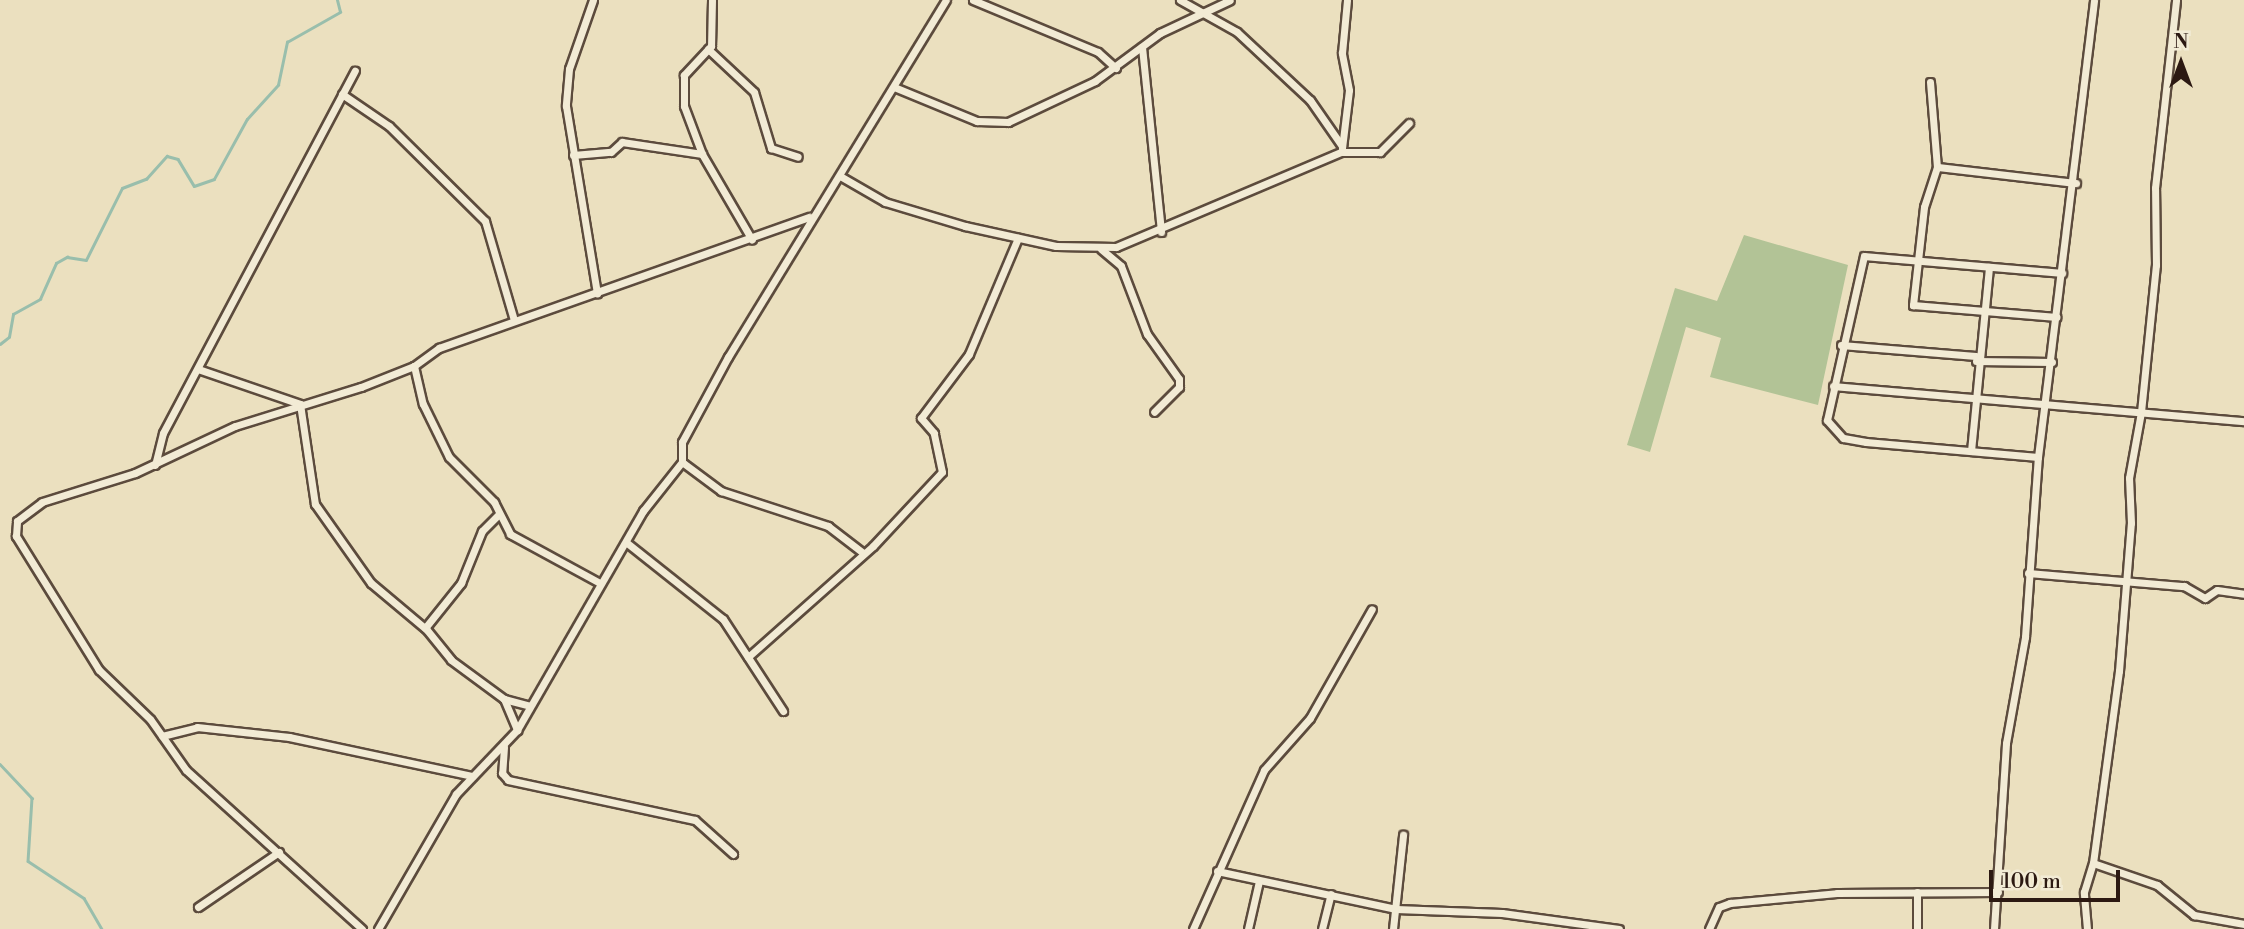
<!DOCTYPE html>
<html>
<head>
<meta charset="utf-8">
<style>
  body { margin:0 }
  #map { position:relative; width:2244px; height:929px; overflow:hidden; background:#ebe0bf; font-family:"Libre Bodoni",serif }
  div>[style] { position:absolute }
  .green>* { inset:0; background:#b2c396 }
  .stream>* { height:2.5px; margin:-1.25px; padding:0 1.25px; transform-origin:1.25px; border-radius:1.25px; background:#99beac }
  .roads { filter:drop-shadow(2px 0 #5c4b3d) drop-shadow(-2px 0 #5c4b3d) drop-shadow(0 2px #5c4b3d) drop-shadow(0 -2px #5c4b3d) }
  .minor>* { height:7px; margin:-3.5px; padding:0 3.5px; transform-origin:3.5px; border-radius:3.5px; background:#f2ebd5 }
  span { translate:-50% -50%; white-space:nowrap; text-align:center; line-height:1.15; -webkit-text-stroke:5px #f2ebd5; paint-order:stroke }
  .north { position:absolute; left:2146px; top:28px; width:70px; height:70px; -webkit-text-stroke:5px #f2ebd5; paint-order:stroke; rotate:0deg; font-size:19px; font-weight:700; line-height:28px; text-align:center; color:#2c1912 }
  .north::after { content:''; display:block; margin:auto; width:24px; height:32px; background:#2c1912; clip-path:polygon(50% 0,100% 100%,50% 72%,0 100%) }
  .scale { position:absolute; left:1989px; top:870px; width:131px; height:32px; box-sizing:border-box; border:4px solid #2c1912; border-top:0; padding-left:9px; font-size:21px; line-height:24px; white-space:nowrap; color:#2c1912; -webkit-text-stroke:5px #f2ebd5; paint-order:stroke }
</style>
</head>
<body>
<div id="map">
  <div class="green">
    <i style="clip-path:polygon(1744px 235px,1848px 265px,1818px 405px,1710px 377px,1721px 338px,1686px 327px,1650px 452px,1627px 445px,1675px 288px,1717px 301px)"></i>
  </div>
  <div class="stream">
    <i style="left:0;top:344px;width:11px;rotate:-38deg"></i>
    <i style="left:9px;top:337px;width:23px;rotate:-80deg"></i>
    <i style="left:13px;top:314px;width:31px;rotate:-29deg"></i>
    <i style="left:40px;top:299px;width:39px;rotate:-66deg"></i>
    <i style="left:56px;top:263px;width:13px;rotate:-29deg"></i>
    <i style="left:67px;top:257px;width:19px;rotate:9deg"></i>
    <i style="left:86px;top:260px;width:80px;rotate:-63.4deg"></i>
    <i style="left:122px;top:188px;width:26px;rotate:-21deg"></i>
    <i style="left:146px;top:179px;width:31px;rotate:-48deg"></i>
    <i style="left:167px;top:156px;width:11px;rotate:15deg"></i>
    <i style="left:178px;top:159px;width:31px;rotate:59deg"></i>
    <i style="left:194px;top:186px;width:21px;rotate:-19deg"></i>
    <i style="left:214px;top:179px;width:68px;rotate:-61.2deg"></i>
    <i style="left:247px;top:119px;width:46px;rotate:-47.6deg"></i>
    <i style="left:278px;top:85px;width:44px;rotate:-78.2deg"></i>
    <i style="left:287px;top:42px;width:61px;rotate:-29.5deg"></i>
    <i style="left:340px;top:12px;width:12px;rotate:-104deg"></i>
    <i style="left:0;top:764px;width:47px;rotate:46.7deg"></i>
    <i style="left:32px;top:798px;width:63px;rotate:93.6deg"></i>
    <i style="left:28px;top:861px;width:67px;rotate:33.5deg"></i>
    <i style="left:84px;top:898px;width:36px;rotate:60deg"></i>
  </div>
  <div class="roads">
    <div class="minor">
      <i style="left:593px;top:0;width:73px;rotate:109.2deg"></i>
      <i style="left:569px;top:69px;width:37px;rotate:95deg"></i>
      <i style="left:566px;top:106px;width:190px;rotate:80.6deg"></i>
      <i style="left:712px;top:0;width:46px;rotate:91.2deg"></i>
      <i style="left:711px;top:46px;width:40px;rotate:133deg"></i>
      <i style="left:684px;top:75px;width:31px;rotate:90deg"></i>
      <i style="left:684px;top:106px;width:51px;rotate:69.4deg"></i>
      <i style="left:702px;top:154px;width:99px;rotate:59.8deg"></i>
      <i style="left:973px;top:0;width:135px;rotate:22.6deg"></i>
      <i style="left:1098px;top:52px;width:24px;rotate:42deg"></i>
      <i style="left:1180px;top:0;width:65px;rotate:29.3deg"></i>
      <i style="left:1237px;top:32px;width:100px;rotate:43deg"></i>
      <i style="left:1310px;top:100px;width:56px;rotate:55.2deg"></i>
      <i style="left:1142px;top:47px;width:186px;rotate:84.1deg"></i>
      <i style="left:708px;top:49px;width:63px;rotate:43.1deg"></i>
      <i style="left:754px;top:92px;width:59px;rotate:73.1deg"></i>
      <i style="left:771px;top:148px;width:28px;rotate:18deg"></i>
      <i style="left:1930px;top:82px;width:85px;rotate:85.3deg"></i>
      <i style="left:1937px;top:167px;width:42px;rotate:108deg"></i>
      <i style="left:1924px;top:207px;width:99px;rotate:96.4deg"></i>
      <i style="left:1913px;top:305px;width:144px;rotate:4.8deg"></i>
      <i style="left:894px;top:87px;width:90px;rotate:22.3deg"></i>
      <i style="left:977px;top:121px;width:31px;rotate:2deg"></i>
      <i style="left:1008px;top:122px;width:96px;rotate:-25.2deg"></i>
      <i style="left:1095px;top:81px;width:81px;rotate:-36.4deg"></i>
      <i style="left:1160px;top:33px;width:77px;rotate:-25.2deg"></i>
      <i style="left:342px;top:94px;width:57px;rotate:34.2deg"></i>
      <i style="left:389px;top:126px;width:135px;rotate:44.7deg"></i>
      <i style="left:485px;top:221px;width:103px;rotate:73.7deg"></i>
      <i style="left:1342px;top:148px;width:58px;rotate:-83.1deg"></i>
      <i style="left:1349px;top:90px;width:38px;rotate:-101deg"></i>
      <i style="left:1342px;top:53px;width:53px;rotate:-84.6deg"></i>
      <i style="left:573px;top:155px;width:38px;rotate:-5deg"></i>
      <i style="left:611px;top:152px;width:15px;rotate:-42deg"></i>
      <i style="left:622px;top:142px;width:81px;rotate:8.5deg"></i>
      <i style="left:1937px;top:167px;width:140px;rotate:6.6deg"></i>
      <i style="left:840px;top:176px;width:52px;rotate:30deg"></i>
      <i style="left:885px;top:202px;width:84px;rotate:16.7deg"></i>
      <i style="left:965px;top:226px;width:93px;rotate:12.4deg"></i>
      <i style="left:1056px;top:246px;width:60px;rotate:1deg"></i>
      <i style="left:1116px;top:247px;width:244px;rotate:-22.9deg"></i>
      <i style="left:1341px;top:152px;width:39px"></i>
      <i style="left:1380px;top:152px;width:41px;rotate:-45deg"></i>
      <i style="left:1101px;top:249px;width:26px;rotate:40deg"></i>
      <i style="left:1121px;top:266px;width:73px;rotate:69.1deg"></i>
      <i style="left:1147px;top:334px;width:55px;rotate:54.6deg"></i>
      <i style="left:1179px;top:379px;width:8px;rotate:90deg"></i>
      <i style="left:1179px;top:387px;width:35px;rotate:135deg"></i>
      <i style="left:1841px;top:345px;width:135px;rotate:4.7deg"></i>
      <i style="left:1976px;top:361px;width:76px;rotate:0.8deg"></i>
      <i style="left:414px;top:366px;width:39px;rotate:77deg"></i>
      <i style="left:423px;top:404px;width:59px;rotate:63.9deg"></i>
      <i style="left:449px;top:457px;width:64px;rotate:45deg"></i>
      <i style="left:494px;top:502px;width:36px;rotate:63deg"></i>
      <i style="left:510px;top:534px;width:102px;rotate:28.6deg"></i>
      <i style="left:198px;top:369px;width:108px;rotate:18.9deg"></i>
      <i style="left:300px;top:404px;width:101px;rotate:81.5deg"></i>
      <i style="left:315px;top:504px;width:97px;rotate:54.7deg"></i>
      <i style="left:371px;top:583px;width:73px;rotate:40deg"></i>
      <i style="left:427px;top:630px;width:38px;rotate:51deg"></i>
      <i style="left:451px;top:660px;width:66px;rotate:36.3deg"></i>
      <i style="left:504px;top:699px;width:27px;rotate:15deg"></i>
      <i style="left:1833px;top:386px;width:412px;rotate:4.9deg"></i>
      <i style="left:1971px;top:451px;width:185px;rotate:-84.4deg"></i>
      <i style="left:2038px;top:457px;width:173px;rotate:-175deg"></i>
      <i style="left:1866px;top:442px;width:23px;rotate:-170deg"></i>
      <i style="left:1843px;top:438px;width:24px;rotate:-132deg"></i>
      <i style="left:1827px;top:420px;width:168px;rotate:-77.3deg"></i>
      <i style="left:1864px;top:256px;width:199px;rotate:4.9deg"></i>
      <i style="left:682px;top:462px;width:49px;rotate:36.6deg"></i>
      <i style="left:721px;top:491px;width:113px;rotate:18.1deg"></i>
      <i style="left:828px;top:526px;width:44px;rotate:37.6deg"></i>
      <i style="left:155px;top:465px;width:33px;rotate:-76deg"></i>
      <i style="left:163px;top:433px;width:410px;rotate:-62.1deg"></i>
      <i style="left:627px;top:543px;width:122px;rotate:38.4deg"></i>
      <i style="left:723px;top:619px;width:110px;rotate:56.9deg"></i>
      <i style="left:2028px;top:573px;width:157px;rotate:4.8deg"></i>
      <i style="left:2184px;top:586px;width:24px;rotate:30deg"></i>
      <i style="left:2205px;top:598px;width:14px;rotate:-34deg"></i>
      <i style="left:2217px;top:590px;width:27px;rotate:8deg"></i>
      <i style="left:425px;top:628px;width:58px;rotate:-51.3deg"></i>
      <i style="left:461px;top:583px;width:56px;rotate:-68deg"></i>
      <i style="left:482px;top:531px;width:24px;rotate:-45deg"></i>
      <i style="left:748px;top:657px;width:167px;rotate:-41.6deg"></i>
      <i style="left:873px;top:546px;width:101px;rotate:-47deg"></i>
      <i style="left:942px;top:472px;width:40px;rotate:-102deg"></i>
      <i style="left:934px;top:433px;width:20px;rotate:-131deg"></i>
      <i style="left:921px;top:418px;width:80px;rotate:-53.1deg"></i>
      <i style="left:969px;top:354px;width:126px;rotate:-67.1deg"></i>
      <i style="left:504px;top:699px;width:34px;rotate:67deg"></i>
      <i style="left:162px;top:736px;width:36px;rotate:-14deg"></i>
      <i style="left:197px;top:727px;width:93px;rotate:6.2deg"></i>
      <i style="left:289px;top:737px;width:188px;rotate:12deg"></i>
      <i style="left:504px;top:747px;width:26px;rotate:94deg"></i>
      <i style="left:502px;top:773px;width:9px;rotate:49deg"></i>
      <i style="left:508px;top:780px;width:191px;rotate:12.1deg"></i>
      <i style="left:695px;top:820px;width:51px;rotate:41.8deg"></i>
      <i style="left:2093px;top:863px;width:68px;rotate:19deg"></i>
      <i style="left:2157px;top:885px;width:48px;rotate:39deg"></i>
      <i style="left:2194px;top:915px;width:51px;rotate:10.2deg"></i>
      <i style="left:1217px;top:871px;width:183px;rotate:12deg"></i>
      <i style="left:1396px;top:909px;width:106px;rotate:2.2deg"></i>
      <i style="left:1502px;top:913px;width:118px;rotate:7.8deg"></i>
      <i style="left:198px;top:907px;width:98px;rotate:-34.2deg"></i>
      <i style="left:362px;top:929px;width:237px;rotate:-137.9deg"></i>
      <i style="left:186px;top:770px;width:62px;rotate:-125.2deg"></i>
      <i style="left:150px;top:719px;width:71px;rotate:-136.1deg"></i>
      <i style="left:99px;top:670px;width:158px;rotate:-121.8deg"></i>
      <i style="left:16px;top:536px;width:15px;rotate:-86deg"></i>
      <i style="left:17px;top:521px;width:31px;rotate:-37deg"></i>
      <i style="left:42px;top:502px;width:97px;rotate:-17.3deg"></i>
      <i style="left:135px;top:473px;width:110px;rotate:-25.2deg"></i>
      <i style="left:235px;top:426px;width:132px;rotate:-17.2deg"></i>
      <i style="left:361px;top:387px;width:57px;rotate:-21.6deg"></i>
      <i style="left:414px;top:366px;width:31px;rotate:-36deg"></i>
      <i style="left:439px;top:348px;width:393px;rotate:-19.5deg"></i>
      <i style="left:378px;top:929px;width:156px;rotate:-60deg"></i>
      <i style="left:456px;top:794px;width:88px;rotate:-46.4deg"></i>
      <i style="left:517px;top:730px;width:253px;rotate:-60.1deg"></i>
      <i style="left:643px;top:511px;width:63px;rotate:-51.5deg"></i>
      <i style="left:682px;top:462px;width:20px;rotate:-90deg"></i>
      <i style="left:682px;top:442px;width:97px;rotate:-61.6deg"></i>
      <i style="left:728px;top:357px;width:418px;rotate:-58.6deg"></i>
      <i style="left:1193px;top:929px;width:174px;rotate:-65.9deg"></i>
      <i style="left:1264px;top:770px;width:69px;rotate:-48.5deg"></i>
      <i style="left:1310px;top:718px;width:125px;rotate:-60.4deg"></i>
      <i style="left:1248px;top:929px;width:49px;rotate:-77.1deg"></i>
      <i style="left:1322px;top:929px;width:36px;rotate:-76deg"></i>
      <i style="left:1393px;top:929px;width:95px;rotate:-83.9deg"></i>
      <i style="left:1709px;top:929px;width:24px;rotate:-66deg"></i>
      <i style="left:1719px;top:907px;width:12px;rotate:-20deg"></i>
      <i style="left:1730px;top:903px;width:107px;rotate:-5.3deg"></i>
      <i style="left:1837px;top:893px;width:161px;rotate:-0.4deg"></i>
      <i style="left:1917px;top:929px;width:37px;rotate:-90deg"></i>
      <i style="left:1994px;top:929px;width:186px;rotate:-86.3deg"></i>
      <i style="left:2006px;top:743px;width:108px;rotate:-79.8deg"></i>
      <i style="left:2025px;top:637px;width:180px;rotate:-85.9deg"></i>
      <i style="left:2038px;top:457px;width:460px;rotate:-83deg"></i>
      <i style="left:2087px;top:929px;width:37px;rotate:-95deg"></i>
      <i style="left:2084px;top:892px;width:30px;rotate:-73deg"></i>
      <i style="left:2093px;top:863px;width:194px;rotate:-82.3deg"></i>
      <i style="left:2119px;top:671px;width:148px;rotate:-85.4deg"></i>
      <i style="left:2131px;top:523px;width:45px;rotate:-92.5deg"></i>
      <i style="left:2129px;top:478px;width:67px;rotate:-79.7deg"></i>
      <i style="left:2141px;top:412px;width:148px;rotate:-84.2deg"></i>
      <i style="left:2156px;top:265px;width:77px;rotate:-90.7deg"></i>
      <i style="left:2155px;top:188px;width:189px;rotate:-83.6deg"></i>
    </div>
  </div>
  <div class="north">N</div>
  <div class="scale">100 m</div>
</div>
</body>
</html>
